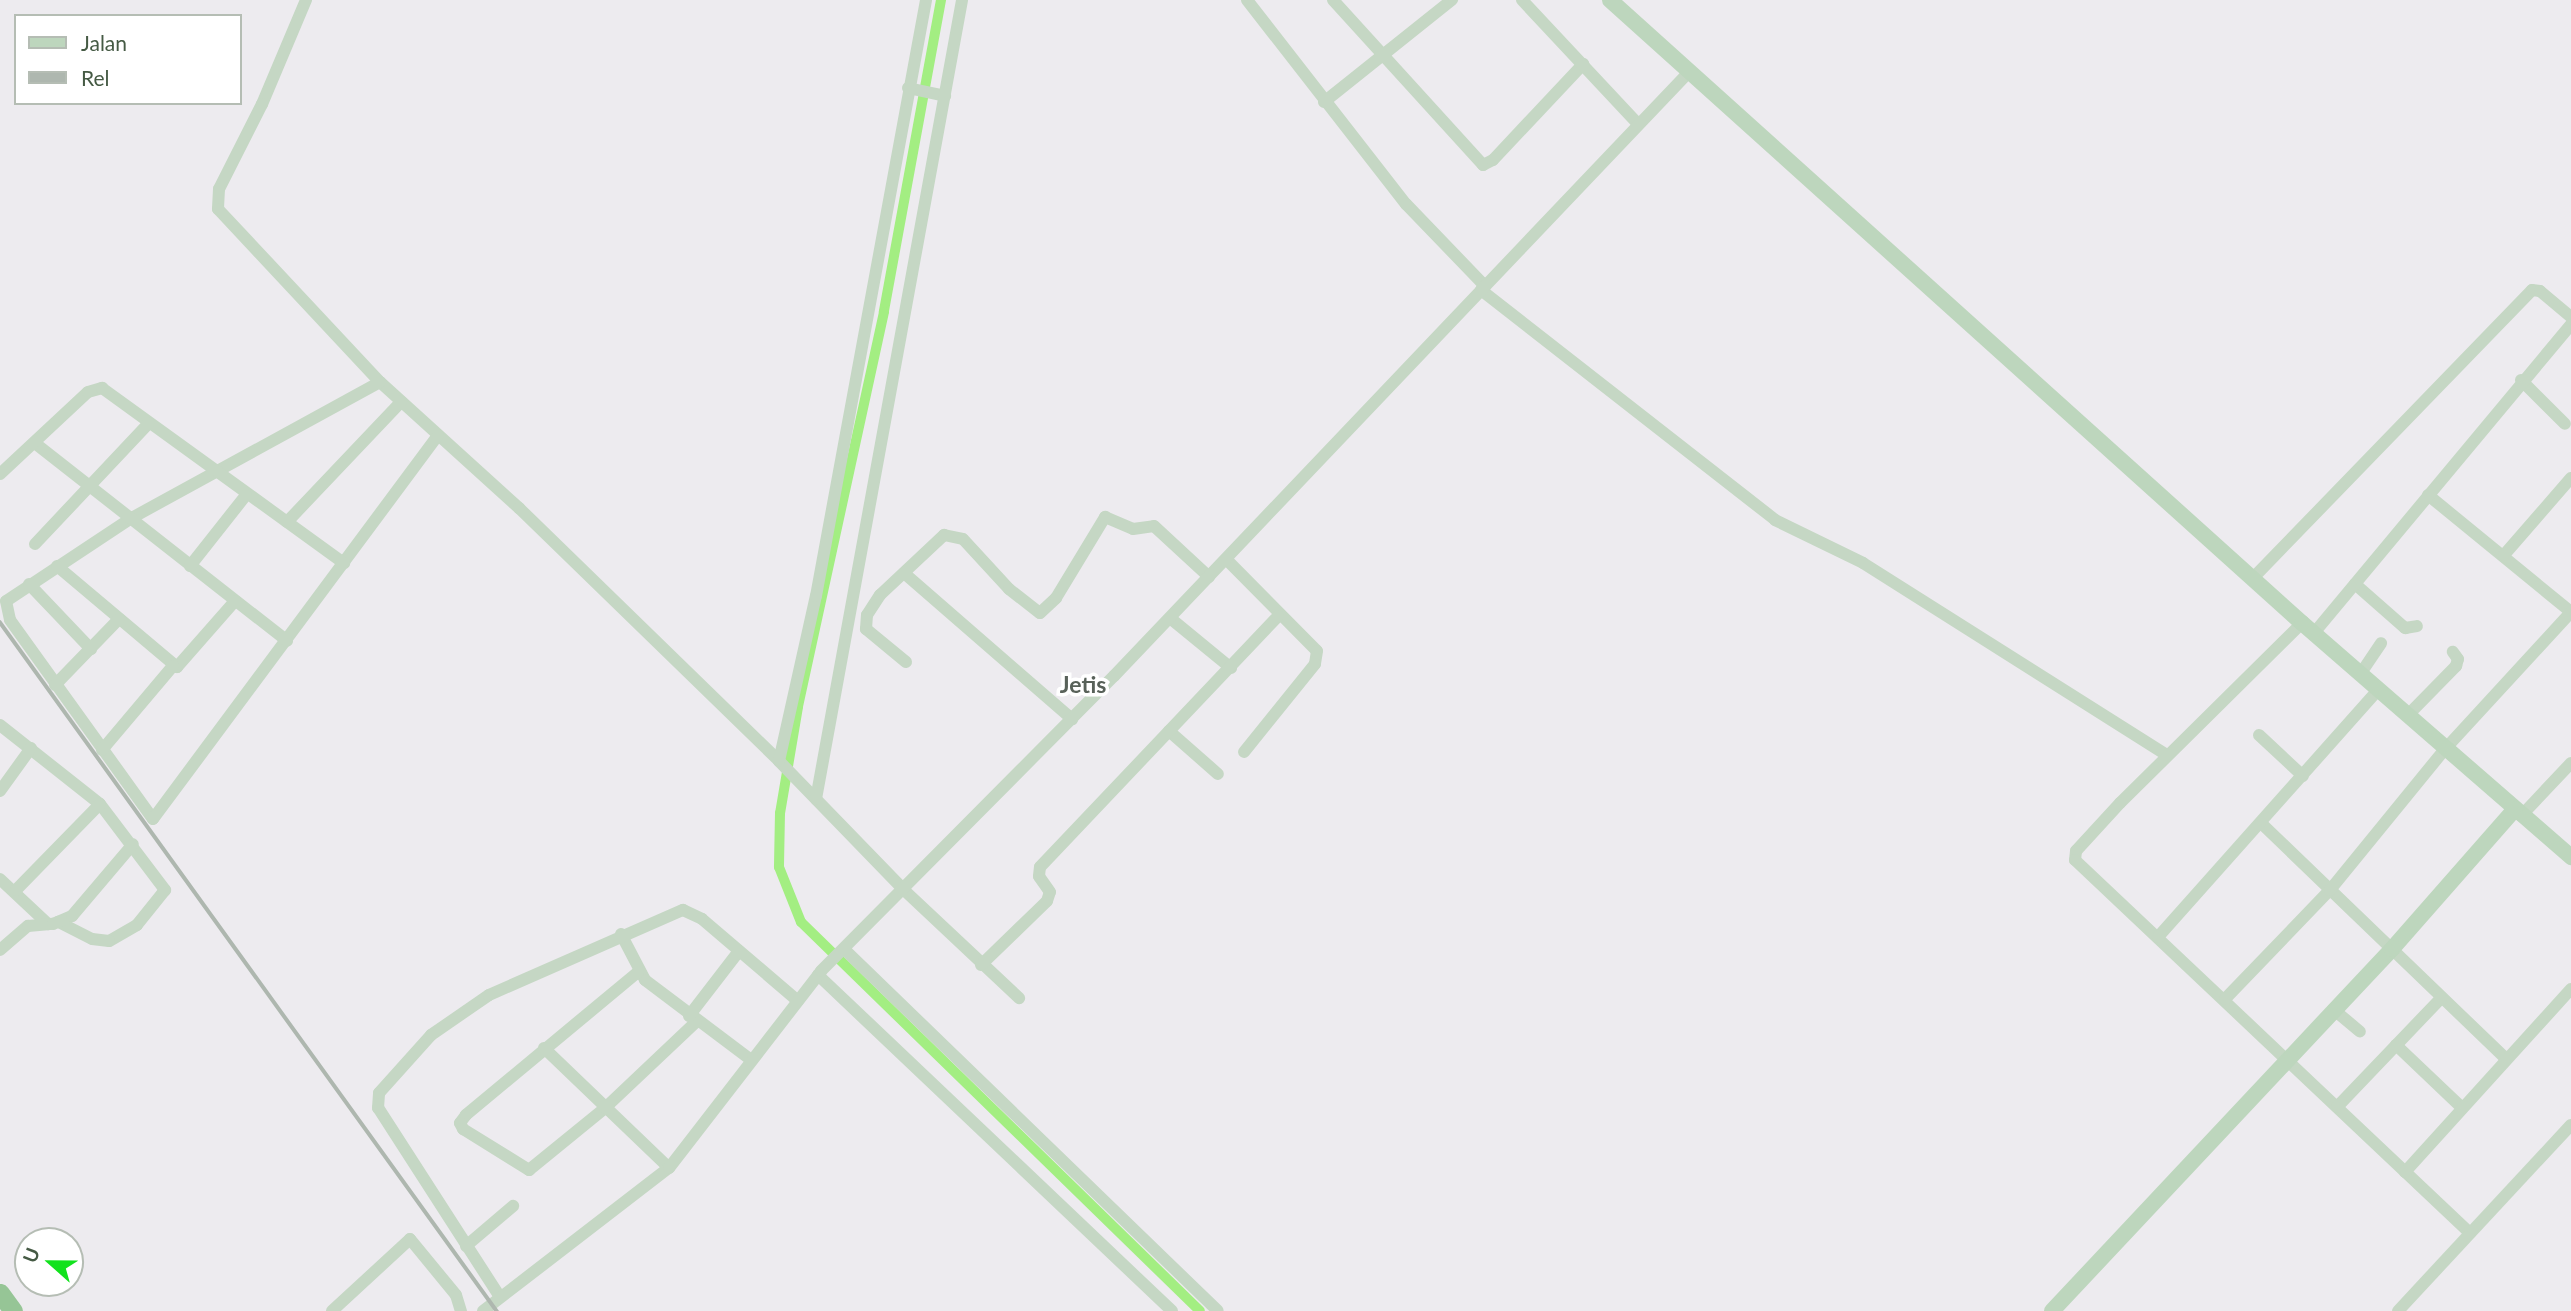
<!DOCTYPE html>
<html>
<head>
<meta charset="utf-8">
<style>
  body { margin:0 }
  #map { position:relative; width:2571px; height:1311px; overflow:hidden; background:#edebef; font-family:Lato,sans-serif }
  div>[style] { position:absolute }
  .canal>* { height:10px; margin:-5px; padding:0 5px; transform-origin:5px; border-radius:5px; background:#a3ee82 }
  .minor>* { height:12px; margin:-6px; padding:0 6px; transform-origin:6px; border-radius:6px; background:#c5d7c4 }
  .secondary>* { height:16px; margin:-8px; padding:0 8px; transform-origin:8px; border-radius:8px; background:#bdd6bd }
  .trunk>* { height:19px; margin:-9.5px; padding:0 9.5px; transform-origin:9.5px; border-radius:9.5px; background:#96c596 }
  .rail>* { height:3.5px; margin:-1.75px; padding:0 1.75px; transform-origin:1.75px; border-radius:1.75px; background:#aeb7af }
  span { translate:-50% -50%; white-space:nowrap; text-align:center; line-height:1.15; -webkit-text-stroke:7px #fff; paint-order:stroke }
  .quarter-label { font-size:23px; color:#586159; font-weight:700 }
  .legend { position:absolute; left:14px; top:14px; width:228px; height:91px; box-sizing:border-box; background:#fff; border:2px solid #b5bdb4; margin:0; padding:9px 12px; list-style:none; font-size:21px; color:#455a44 }
  .legend li { display:flex; align-items:center; gap:14px; height:35px }
  .legend b { width:35px; border:2px solid #b5bdb4 }
  .north { position:absolute; left:14px; top:1227px; width:70px; height:70px; box-sizing:border-box; background:#fff; border:2px solid #b5bdb4; border-radius:50%; rotate:291deg; font-size:19px; font-weight:700; line-height:28px; text-align:center; color:#455a44 }
  .north::after { content:''; display:block; margin:auto; width:24px; height:32px; background:#12e21d; clip-path:polygon(50% 0,100% 100%,50% 72%,0 100%) }
</style>
</head>
<body>
<div id="map">
  <div class="canal">
    <i style="left:941px;top:0;width:317px;rotate:100.4deg"></i>
    <i style="left:884px;top:312px;width:404px;rotate:102.3deg"></i>
    <i style="left:798px;top:707px;width:108px;rotate:99.6deg"></i>
    <i style="left:780px;top:813px;width:54px;rotate:91.1deg"></i>
    <i style="left:779px;top:867px;width:59px;rotate:68.2deg"></i>
    <i style="left:801px;top:922px;width:557px;rotate:44.27deg"></i>
  </div>
  <div class="minor">
    <i style="left:306px;top:0;width:113px;rotate:112.9deg"></i>
    <i style="left:262px;top:104px;width:95px;rotate:116.8deg"></i>
    <i style="left:219px;top:189px;width:20px;rotate:93deg"></i>
    <i style="left:218px;top:209px;width:237px;rotate:46.9deg"></i>
    <i style="left:380px;top:382px;width:188px;rotate:42.2deg"></i>
    <i style="left:519px;top:508px;width:363px;rotate:44.2deg"></i>
    <i style="left:779px;top:761px;width:180px;rotate:45.9deg"></i>
    <i style="left:904px;top:890px;width:158px;rotate:43.2deg"></i>
    <i style="left:1247px;top:0;width:259px;rotate:52.1deg"></i>
    <i style="left:1406px;top:204px;width:114px;rotate:46.1deg"></i>
    <i style="left:1333px;top:0;width:223px;rotate:47.7deg"></i>
    <i style="left:1483px;top:165px;width:11px;rotate:-27deg"></i>
    <i style="left:1493px;top:160px;width:132px;rotate:-46.8deg"></i>
    <i style="left:1522px;top:0;width:170px;rotate:46.9deg"></i>
    <i style="left:908px;top:88px;width:38px;rotate:12deg"></i>
    <i style="left:1324px;top:102px;width:164px;rotate:-38.6deg"></i>
    <i style="left:1481px;top:290px;width:373px;rotate:38deg"></i>
    <i style="left:1775px;top:520px;width:98px;rotate:26deg"></i>
    <i style="left:1863px;top:563px;width:360px;rotate:32.3deg"></i>
    <i style="left:2521px;top:380px;width:62px;rotate:45deg"></i>
    <i style="left:380px;top:382px;width:281px;rotate:151.3deg"></i>
    <i style="left:133px;top:517px;width:152px;rotate:146.5deg"></i>
    <i style="left:6px;top:601px;width:19px;rotate:78deg"></i>
    <i style="left:10px;top:620px;width:245px;rotate:54.3deg"></i>
    <i style="left:153px;top:819px;width:478px;rotate:-53.4deg"></i>
    <i style="left:36px;top:444px;width:319px;rotate:38.1deg"></i>
    <i style="left:0;top:474px;width:120px;rotate:-43deg"></i>
    <i style="left:88px;top:392px;width:15px;rotate:-16deg"></i>
    <i style="left:102px;top:388px;width:299px;rotate:35.9deg"></i>
    <i style="left:2428px;top:495px;width:185px;rotate:39.3deg"></i>
    <i style="left:287px;top:522px;width:166px;rotate:-46.5deg"></i>
    <i style="left:35px;top:544px;width:166px;rotate:-46.7deg"></i>
    <i style="left:2504px;top:555px;width:102px;rotate:-49deg"></i>
    <i style="left:1226px;top:559px;width:129px;rotate:45.3deg"></i>
    <i style="left:1317px;top:651px;width:13px;rotate:99deg"></i>
    <i style="left:1315px;top:664px;width:113px;rotate:128.9deg"></i>
    <i style="left:57px;top:566px;width:157px;rotate:40.1deg"></i>
    <i style="left:177px;top:667px;width:88px;rotate:-48.7deg"></i>
    <i style="left:190px;top:566px;width:90px;rotate:-51.7deg"></i>
    <i style="left:904px;top:573px;width:223px;rotate:41deg"></i>
    <i style="left:2253px;top:578px;width:401px;rotate:-45.9deg"></i>
    <i style="left:2532px;top:290px;width:8px;rotate:7deg"></i>
    <i style="left:2540px;top:291px;width:40px;rotate:40deg"></i>
    <i style="left:29px;top:584px;width:90px;rotate:46.4deg"></i>
    <i style="left:2355px;top:584px;width:67px;rotate:41.3deg"></i>
    <i style="left:2405px;top:628px;width:12px;rotate:-9deg"></i>
    <i style="left:1170px;top:618px;width:79px;rotate:39.3deg"></i>
    <i style="left:2302px;top:623px;width:256px;rotate:135.3deg"></i>
    <i style="left:2120px;top:803px;width:65px;rotate:132.5deg"></i>
    <i style="left:2076px;top:851px;width:9px;rotate:96deg"></i>
    <i style="left:2075px;top:860px;width:543px;rotate:43.36deg"></i>
    <i style="left:2314px;top:633px;width:402px;rotate:-50.2deg"></i>
    <i style="left:906px;top:662px;width:52px;rotate:-140.5deg"></i>
    <i style="left:866px;top:629px;width:14px;rotate:-86deg"></i>
    <i style="left:867px;top:615px;width:24px;rotate:-57deg"></i>
    <i style="left:880px;top:595px;width:88px;rotate:-43.2deg"></i>
    <i style="left:944px;top:535px;width:19px;rotate:12deg"></i>
    <i style="left:963px;top:539px;width:68px;rotate:47.4deg"></i>
    <i style="left:1009px;top:589px;width:39px;rotate:38deg"></i>
    <i style="left:1040px;top:613px;width:22px;rotate:-43deg"></i>
    <i style="left:1056px;top:598px;width:95px;rotate:-58.8deg"></i>
    <i style="left:1105px;top:517px;width:30px;rotate:23deg"></i>
    <i style="left:1133px;top:529px;width:21px;rotate:-8deg"></i>
    <i style="left:1154px;top:526px;width:75px;rotate:42.8deg"></i>
    <i style="left:2361px;top:673px;width:36px;rotate:-56deg"></i>
    <i style="left:55px;top:685px;width:92px;rotate:-45.9deg"></i>
    <i style="left:2408px;top:715px;width:69px;rotate:-45.6deg"></i>
    <i style="left:2456px;top:666px;width:7px;rotate:-74deg"></i>
    <i style="left:2458px;top:659px;width:9px;rotate:-126deg"></i>
    <i style="left:0;top:725px;width:127px;rotate:38.3deg"></i>
    <i style="left:100px;top:804px;width:108px;rotate:52.9deg"></i>
    <i style="left:165px;top:890px;width:45px;rotate:128.7deg"></i>
    <i style="left:137px;top:925px;width:32px;rotate:150deg"></i>
    <i style="left:109px;top:941px;width:17px;rotate:-173deg"></i>
    <i style="left:92px;top:939px;width:38px;rotate:-153deg"></i>
    <i style="left:1169px;top:731px;width:65px;rotate:41.3deg"></i>
    <i style="left:2259px;top:735px;width:60px;rotate:43deg"></i>
    <i style="left:102px;top:750px;width:110px;rotate:-49.8deg"></i>
    <i style="left:779px;top:761px;width:169px;rotate:-77.4deg"></i>
    <i style="left:816px;top:596px;width:606px;rotate:-79.54deg"></i>
    <i style="left:0;top:791px;width:53px;rotate:-54.2deg"></i>
    <i style="left:816px;top:799px;width:812px;rotate:-79.64deg"></i>
    <i style="left:2521px;top:816px;width:73px;rotate:-46.7deg"></i>
    <i style="left:2262px;top:824px;width:337px;rotate:43.9deg"></i>
    <i style="left:0;top:879px;width:66px;rotate:43.2deg"></i>
    <i style="left:16px;top:890px;width:120px;rotate:-45.7deg"></i>
    <i style="left:621px;top:934px;width:52px;rotate:62.4deg"></i>
    <i style="left:645px;top:980px;width:133px;rotate:37deg"></i>
    <i style="left:2158px;top:937px;width:332px;rotate:-48.3deg"></i>
    <i style="left:844px;top:949px;width:520px;rotate:44.07deg"></i>
    <i style="left:0;top:950px;width:37px;rotate:-41deg"></i>
    <i style="left:28px;top:926px;width:25px;rotate:-5deg"></i>
    <i style="left:53px;top:924px;width:21px;rotate:-23deg"></i>
    <i style="left:72px;top:916px;width:94px;rotate:-49.7deg"></i>
    <i style="left:981px;top:965px;width:92px;rotate:-44.1deg"></i>
    <i style="left:1047px;top:901px;width:9px;rotate:-72deg"></i>
    <i style="left:1050px;top:892px;width:19px;rotate:-125deg"></i>
    <i style="left:1039px;top:876px;width:9px;rotate:-84deg"></i>
    <i style="left:1040px;top:867px;width:346px;rotate:-46.5deg"></i>
    <i style="left:638px;top:972px;width:224px;rotate:140.3deg"></i>
    <i style="left:466px;top:1115px;width:10px;rotate:127deg"></i>
    <i style="left:460px;top:1123px;width:7px;rotate:63deg"></i>
    <i style="left:463px;top:1129px;width:78px;rotate:31.8deg"></i>
    <i style="left:529px;top:1170px;width:98px;rotate:-39.2deg"></i>
    <i style="left:605px;top:1108px;width:125px;rotate:-43.4deg"></i>
    <i style="left:818px;top:975px;width:488px;rotate:43.5deg"></i>
    <i style="left:2225px;top:999px;width:151px;rotate:-46.1deg"></i>
    <i style="left:2330px;top:890px;width:183px;rotate:-50.8deg"></i>
    <i style="left:2446px;top:748px;width:185px;rotate:-47.4deg"></i>
    <i style="left:2333px;top:1009px;width:35px;rotate:40deg"></i>
    <i style="left:689px;top:1016px;width:82px;rotate:-52.4deg"></i>
    <i style="left:2396px;top:1045px;width:88px;rotate:43.6deg"></i>
    <i style="left:544px;top:1048px;width:173px;rotate:43.8deg"></i>
    <i style="left:2337px;top:1107px;width:151px;rotate:-46.3deg"></i>
    <i style="left:2405px;top:1172px;width:247px;rotate:-47.8deg"></i>
    <i style="left:466px;top:1246px;width:62px;rotate:-40.4deg"></i>
    <i style="left:500px;top:1297px;width:225px;rotate:-122.8deg"></i>
    <i style="left:378px;top:1108px;width:15px;rotate:-86deg"></i>
    <i style="left:379px;top:1093px;width:78px;rotate:-48.1deg"></i>
    <i style="left:431px;top:1035px;width:70px;rotate:-34.6deg"></i>
    <i style="left:489px;top:995px;width:212px;rotate:-23.7deg"></i>
    <i style="left:683px;top:910px;width:21px;rotate:25deg"></i>
    <i style="left:702px;top:919px;width:126px;rotate:40.5deg"></i>
    <i style="left:332px;top:1311px;width:106px;rotate:-42.7deg"></i>
    <i style="left:410px;top:1239px;width:72px;rotate:50.6deg"></i>
    <i style="left:456px;top:1295px;width:17px;rotate:73deg"></i>
    <i style="left:483px;top:1311px;width:235px;rotate:-37.6deg"></i>
    <i style="left:669px;top:1168px;width:249px;rotate:-52.3deg"></i>
    <i style="left:821px;top:971px;width:416px;rotate:-45.2deg"></i>
    <i style="left:1114px;top:676px;width:831px;rotate:-46.41deg"></i>
    <i style="left:2398px;top:1311px;width:254px;rotate:-47.1deg"></i>
  </div>
  <div class="secondary">
    <i style="left:1610px;top:0;width:931px;rotate:42deg"></i>
    <i style="left:2302px;top:623px;width:357px;rotate:41deg"></i>
    <i style="left:2052px;top:1311px;width:497px;rotate:-46.8deg"></i>
    <i style="left:2392px;top:949px;width:186px;rotate:-48.7deg"></i>
  </div>
  <div class="trunk">
    <i style="left:0;top:1293px;width:22px;rotate:54deg"></i>
  </div>
  <div class="rail">
    <i style="left:0;top:622px;width:850px;rotate:54.2deg"></i>
  </div>
  <div class="quarter-label">
    <span style="left:1083px;top:684px">Jetis</span>
  </div>
  <ul class="legend">
  <li><b style="height:9px;background:#bdd6bd"></b>Jalan</li>
  <li><b style="height:9px;background:#aeb7af"></b>Rel</li>
  </ul>
  <div class="north">U</div>
</div>
</body>
</html>
